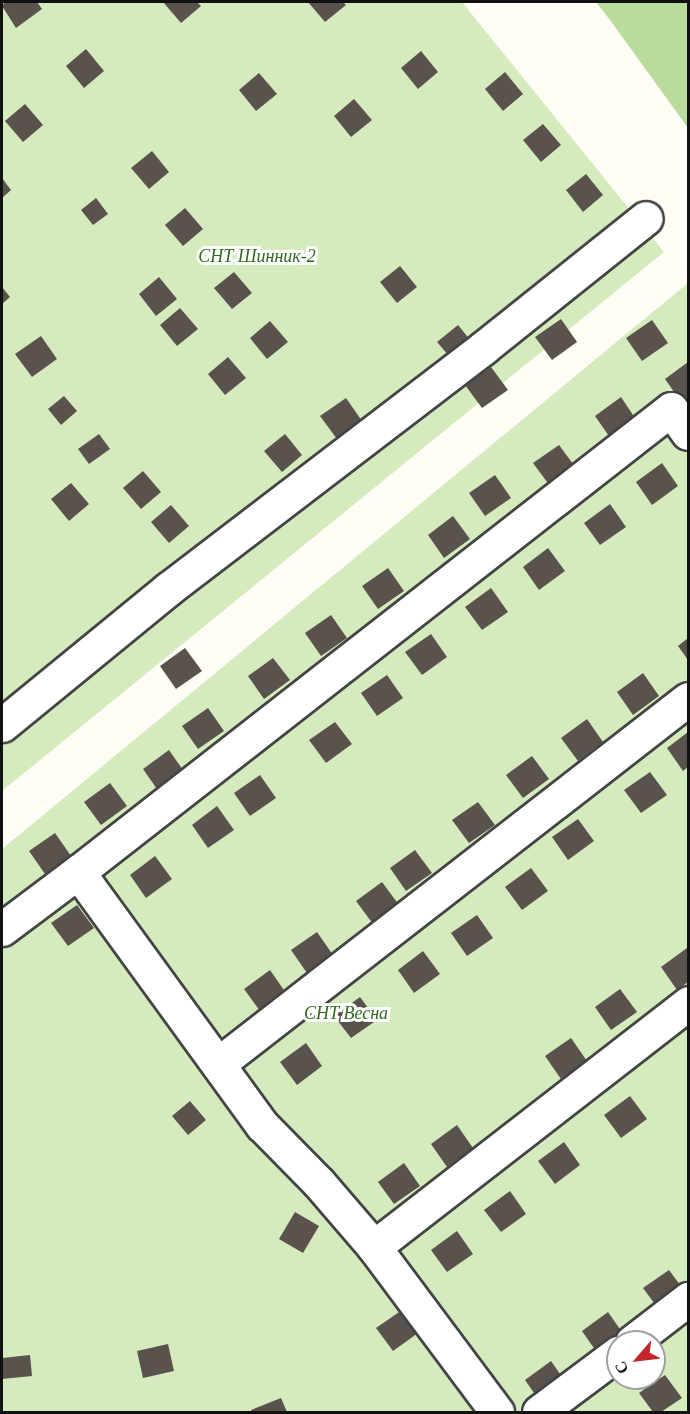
<!DOCTYPE html>
<html>
<head>
<meta charset="utf-8">
<style>
  body { margin:0 }
  #map { position:relative; width:690px; height:1414px; overflow:hidden; background:#fffdf5; font-family:Georgia,serif }
  div>[style] { position:absolute }
  .green>* { inset:0; background:#d5ebbd }
  .forest>* { inset:0; background:#b9dc9c }
  .building>* { inset:0; background:#5a524d }
  .roads { filter:drop-shadow(2px 0 #444) drop-shadow(-2px 0 #444) drop-shadow(0 2px #444) drop-shadow(0 -2px #444) }
  .minor>* { height:33px; margin:-16.5px; padding:0 16.5px; transform-origin:16.5px; border-radius:16.5px; background:#fff }
  span { translate:-50% -50%; white-space:nowrap; text-align:center; line-height:1.15; -webkit-text-stroke:6px #fff; paint-order:stroke }
  .park-label { font-size:18px; color:#2f6b1f; font-style:italic }
  .frame { position:absolute; inset:0; border:3px solid #111; pointer-events:none }
  .north { position:absolute; left:606px; top:1330px; width:60px; height:60px; box-sizing:border-box; background:#fff; border:2px solid #a0a0a0; border-radius:50%; rotate:242deg; font-size:16px; font-weight:700; line-height:24px; text-align:center; color:#111 }
  .north::after { content:''; display:block; margin:auto; width:21px; height:27px; background:#c4262e; clip-path:polygon(50% 0,100% 100%,50% 72%,0 100%) }
</style>
</head>
<body>
<div id="map">
  <div class="green">
    <i style="clip-path:polygon(2px 2px,462px 2px,664px 252px,2px 791px)"></i>
    <i style="clip-path:polygon(evenodd,688px 283px,688px 1412px,2px 1412px,2px 849px,688px 283px,618px 1342px,654px 1342px,654px 1378px,618px 1378px,618px 1342px)"></i>
  </div>
  <div class="forest">
    <i style="clip-path:polygon(596px 2px,688px 2px,688px 128px,610px 20px)"></i>
  </div>
  <div class="building">
    <i style="clip-path:polygon(5px 2px,37px 2px,42px 9px,16px 28px,2px 6px)"></i>
    <i style="clip-path:polygon(163px 2px,197px 2px,201px 6px,181px 23px)"></i>
    <i style="clip-path:polygon(308px 2px,343px 2px,346px 5px,325px 22px)"></i>
    <i style="clip-path:polygon(86px 49px,104px 71px,84px 88px,66px 66px)"></i>
    <i style="clip-path:polygon(421px 51px,438px 72px,418px 89px,401px 68px)"></i>
    <i style="clip-path:polygon(505px 72px,523px 94px,503px 111px,485px 89px)"></i>
    <i style="clip-path:polygon(259px 73px,277px 94px,256px 111px,239px 90px)"></i>
    <i style="clip-path:polygon(354px 99px,372px 120px,351px 137px,334px 116px)"></i>
    <i style="clip-path:polygon(25px 104px,43px 125px,23px 142px,5px 121px)"></i>
    <i style="clip-path:polygon(543px 124px,561px 145px,541px 162px,523px 140px)"></i>
    <i style="clip-path:polygon(152px 151px,169px 172px,149px 189px,131px 168px)"></i>
    <i style="clip-path:polygon(586px 174px,603px 195px,583px 212px,566px 190px)"></i>
    <i style="clip-path:polygon(2px 178px,11px 190px,2px 198px)"></i>
    <i style="clip-path:polygon(96px 198px,108px 214px,93px 225px,81px 210px)"></i>
    <i style="clip-path:polygon(185px 208px,203px 229px,183px 246px,165px 225px)"></i>
    <i style="clip-path:polygon(400px 266px,417px 287px,397px 303px,380px 282px)"></i>
    <i style="clip-path:polygon(234px 272px,252px 293px,232px 309px,214px 288px)"></i>
    <i style="clip-path:polygon(159px 277px,177px 299px,156px 316px,139px 294px)"></i>
    <i style="clip-path:polygon(2px 287px,10px 297px,2px 304px)"></i>
    <i style="clip-path:polygon(180px 308px,198px 329px,177px 346px,160px 325px)"></i>
    <i style="clip-path:polygon(561px 319px,577px 342px,552px 360px,535px 337px)"></i>
    <i style="clip-path:polygon(652px 320px,668px 343px,642px 361px,626px 338px)"></i>
    <i style="clip-path:polygon(270px 321px,288px 342px,267px 359px,250px 338px)"></i>
    <i style="clip-path:polygon(458px 325px,475px 346px,455px 363px,437px 342px)"></i>
    <i style="clip-path:polygon(41px 336px,57px 359px,32px 377px,15px 354px)"></i>
    <i style="clip-path:polygon(228px 357px,246px 378px,225px 395px,208px 374px)"></i>
    <i style="clip-path:polygon(688px 362px,688px 396px,681px 402px,665px 379px)"></i>
    <i style="clip-path:polygon(491px 367px,508px 390px,482px 408px,465px 385px)"></i>
    <i style="clip-path:polygon(64px 396px,77px 411px,61px 425px,48px 409px)"></i>
    <i style="clip-path:polygon(621px 397px,637px 421px,611px 439px,595px 416px)"></i>
    <i style="clip-path:polygon(346px 398px,362px 421px,337px 439px,320px 416px)"></i>
    <i style="clip-path:polygon(99px 434px,110px 449px,89px 464px,78px 449px)"></i>
    <i style="clip-path:polygon(285px 434px,302px 455px,282px 472px,264px 451px)"></i>
    <i style="clip-path:polygon(559px 445px,576px 468px,550px 486px,533px 463px)"></i>
    <i style="clip-path:polygon(662px 463px,678px 486px,652px 505px,636px 482px)"></i>
    <i style="clip-path:polygon(143px 471px,161px 492px,141px 509px,123px 488px)"></i>
    <i style="clip-path:polygon(495px 475px,511px 498px,485px 516px,469px 493px)"></i>
    <i style="clip-path:polygon(71px 483px,89px 504px,69px 521px,51px 499px)"></i>
    <i style="clip-path:polygon(610px 504px,626px 527px,600px 545px,584px 523px)"></i>
    <i style="clip-path:polygon(171px 505px,189px 526px,169px 543px,151px 522px)"></i>
    <i style="clip-path:polygon(453px 516px,470px 539px,444px 558px,428px 535px)"></i>
    <i style="clip-path:polygon(548px 548px,565px 571px,539px 590px,523px 567px)"></i>
    <i style="clip-path:polygon(388px 568px,404px 591px,378px 609px,362px 586px)"></i>
    <i style="clip-path:polygon(491px 588px,508px 612px,482px 630px,465px 607px)"></i>
    <i style="clip-path:polygon(331px 615px,347px 638px,321px 656px,305px 633px)"></i>
    <i style="clip-path:polygon(431px 634px,447px 657px,422px 675px,405px 652px)"></i>
    <i style="clip-path:polygon(688px 638px,688px 660px,678px 646px)"></i>
    <i style="clip-path:polygon(185px 648px,202px 671px,176px 689px,160px 666px)"></i>
    <i style="clip-path:polygon(273px 658px,290px 680px,264px 699px,248px 676px)"></i>
    <i style="clip-path:polygon(643px 673px,659px 696px,633px 715px,617px 692px)"></i>
    <i style="clip-path:polygon(387px 675px,403px 698px,377px 716px,361px 693px)"></i>
    <i style="clip-path:polygon(208px 708px,224px 731px,198px 749px,182px 726px)"></i>
    <i style="clip-path:polygon(587px 719px,603px 742px,578px 761px,561px 738px)"></i>
    <i style="clip-path:polygon(335px 722px,352px 744px,326px 763px,309px 740px)"></i>
    <i style="clip-path:polygon(688px 732px,688px 767px,683px 771px,667px 748px)"></i>
    <i style="clip-path:polygon(169px 750px,185px 773px,159px 792px,143px 769px)"></i>
    <i style="clip-path:polygon(532px 756px,549px 779px,523px 798px,506px 775px)"></i>
    <i style="clip-path:polygon(650px 772px,667px 795px,641px 813px,624px 790px)"></i>
    <i style="clip-path:polygon(260px 775px,276px 798px,250px 816px,234px 793px)"></i>
    <i style="clip-path:polygon(110px 783px,127px 806px,101px 825px,84px 802px)"></i>
    <i style="clip-path:polygon(478px 802px,495px 825px,469px 843px,452px 820px)"></i>
    <i style="clip-path:polygon(217px 806px,234px 830px,208px 848px,192px 825px)"></i>
    <i style="clip-path:polygon(578px 819px,594px 841px,568px 860px,552px 837px)"></i>
    <i style="clip-path:polygon(55px 833px,71px 856px,45px 874px,29px 851px)"></i>
    <i style="clip-path:polygon(415px 850px,432px 873px,406px 891px,390px 868px)"></i>
    <i style="clip-path:polygon(155px 856px,172px 879px,146px 898px,130px 875px)"></i>
    <i style="clip-path:polygon(531px 868px,548px 891px,522px 910px,505px 887px)"></i>
    <i style="clip-path:polygon(382px 882px,399px 905px,373px 924px,356px 901px)"></i>
    <i style="clip-path:polygon(77px 905px,94px 928px,68px 946px,51px 923px)"></i>
    <i style="clip-path:polygon(477px 915px,493px 938px,467px 956px,451px 933px)"></i>
    <i style="clip-path:polygon(317px 932px,333px 955px,307px 973px,291px 950px)"></i>
    <i style="clip-path:polygon(687px 948px,688px 982px,677px 990px,661px 967px)"></i>
    <i style="clip-path:polygon(423px 951px,440px 974px,414px 993px,398px 970px)"></i>
    <i style="clip-path:polygon(270px 970px,286px 993px,260px 1011px,244px 989px)"></i>
    <i style="clip-path:polygon(620px 989px,637px 1012px,611px 1030px,595px 1007px)"></i>
    <i style="clip-path:polygon(360px 997px,377px 1020px,351px 1038px,334px 1016px)"></i>
    <i style="clip-path:polygon(571px 1038px,587px 1061px,561px 1079px,545px 1056px)"></i>
    <i style="clip-path:polygon(306px 1043px,322px 1066px,297px 1085px,280px 1062px)"></i>
    <i style="clip-path:polygon(630px 1096px,647px 1119px,621px 1138px,604px 1115px)"></i>
    <i style="clip-path:polygon(190px 1101px,206px 1120px,188px 1135px,172px 1116px)"></i>
    <i style="clip-path:polygon(457px 1125px,473px 1148px,447px 1167px,431px 1144px)"></i>
    <i style="clip-path:polygon(564px 1142px,580px 1165px,555px 1184px,538px 1161px)"></i>
    <i style="clip-path:polygon(404px 1163px,420px 1186px,394px 1204px,378px 1182px)"></i>
    <i style="clip-path:polygon(510px 1191px,526px 1214px,501px 1232px,484px 1210px)"></i>
    <i style="clip-path:polygon(295px 1212px,319px 1226px,303px 1253px,279px 1239px)"></i>
    <i style="clip-path:polygon(457px 1231px,473px 1254px,447px 1272px,431px 1250px)"></i>
    <i style="clip-path:polygon(669px 1270px,686px 1293px,660px 1311px,643px 1288px)"></i>
    <i style="clip-path:polygon(402px 1310px,418px 1333px,393px 1351px,376px 1328px)"></i>
    <i style="clip-path:polygon(608px 1312px,624px 1335px,598px 1354px,582px 1331px)"></i>
    <i style="clip-path:polygon(168px 1344px,174px 1371px,143px 1378px,137px 1351px)"></i>
    <i style="clip-path:polygon(30px 1355px,32px 1376px,2px 1379px,2px 1358px)"></i>
    <i style="clip-path:polygon(551px 1361px,567px 1384px,541px 1403px,525px 1380px)"></i>
    <i style="clip-path:polygon(665px 1375px,682px 1398px,661px 1412px,653px 1412px,639px 1393px)"></i>
    <i style="clip-path:polygon(281px 1398px,287px 1412px,252px 1412px,251px 1410px)"></i>
  </div>
  <div class="roads">
    <div class="minor">
      <i style="left:2px;top:725px;width:215px;rotate:-39.3deg"></i>
      <i style="left:168px;top:589px;width:397px;rotate:-37.4deg"></i>
      <i style="left:483px;top:348px;width:208px;rotate:-38.6deg"></i>
      <i style="left:78px;top:872px;width:313px;rotate:54deg"></i>
      <i style="left:262px;top:1125px;width:81px;rotate:45.5deg"></i>
      <i style="left:319px;top:1183px;width:84px;rotate:49.3deg"></i>
      <i style="left:374px;top:1247px;width:206px;rotate:53.3deg"></i>
      <i style="left:2px;top:929px;width:95px;rotate:-36.9deg"></i>
      <i style="left:78px;top:872px;width:752px;rotate:-37.98deg"></i>
      <i style="left:671px;top:409px;width:29px;rotate:55deg"></i>
      <i style="left:218px;top:1064px;width:595px;rotate:-37.83deg"></i>
      <i style="left:374px;top:1247px;width:398px;rotate:-37.8deg"></i>
      <i style="left:632px;top:1342px;width:71px;rotate:-37.5deg"></i>
      <i style="left:539px;top:1412px;width:99px;rotate:-36.8deg"></i>
    </div>
  </div>
  <div class="park-label">
    <span style="left:257px;top:256px">СНТ Шинник-2</span>
    <span style="left:346px;top:1013px">СНТ Весна</span>
  </div>
  <div class="frame"></div>
  <div class="north">С</div>
</div>
</body>
</html>
